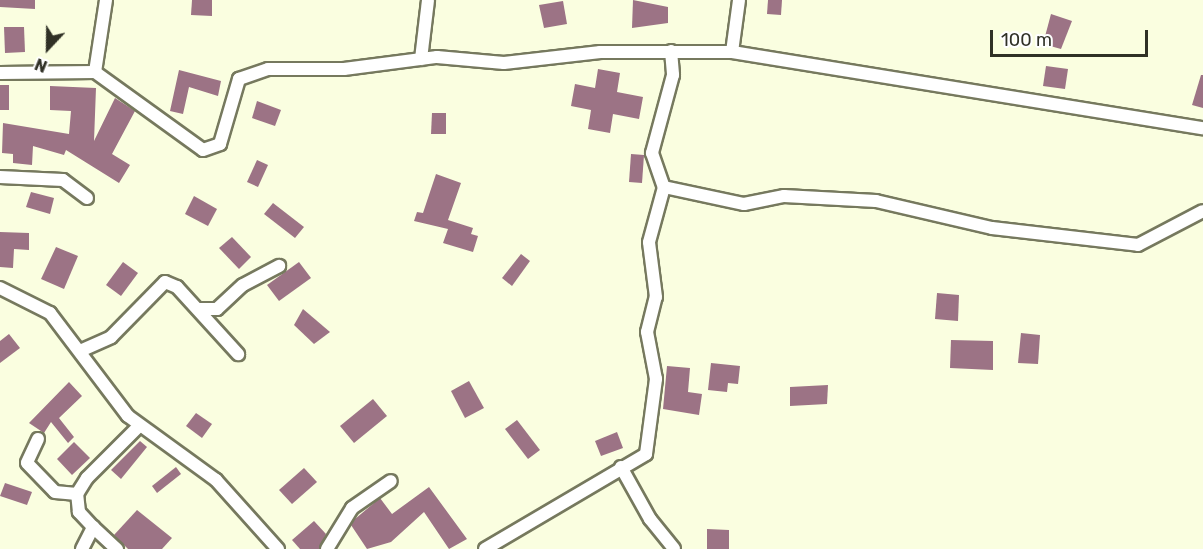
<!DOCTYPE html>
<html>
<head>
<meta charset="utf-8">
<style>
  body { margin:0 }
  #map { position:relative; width:1203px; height:549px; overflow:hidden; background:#fafee0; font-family:Rubik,sans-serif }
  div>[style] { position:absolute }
  .building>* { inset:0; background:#9c7385 }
  .roads { filter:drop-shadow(2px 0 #76795e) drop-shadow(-2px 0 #76795e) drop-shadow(0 2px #76795e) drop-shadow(0 -2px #76795e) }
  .minor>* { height:12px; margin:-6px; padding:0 6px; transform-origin:6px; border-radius:6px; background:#fff }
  span { translate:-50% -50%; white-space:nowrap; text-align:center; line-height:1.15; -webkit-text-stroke:4.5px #fff; paint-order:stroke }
  .north { position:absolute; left:18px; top:18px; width:60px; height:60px; -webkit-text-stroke:4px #fff; paint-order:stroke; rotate:202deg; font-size:16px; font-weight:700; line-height:24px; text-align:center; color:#303126 }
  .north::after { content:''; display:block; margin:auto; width:21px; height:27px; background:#303126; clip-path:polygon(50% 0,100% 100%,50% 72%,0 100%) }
  .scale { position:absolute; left:990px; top:30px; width:158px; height:27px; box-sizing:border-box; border:3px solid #303126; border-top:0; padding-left:8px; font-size:18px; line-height:21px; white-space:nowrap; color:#303126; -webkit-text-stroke:4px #fff; paint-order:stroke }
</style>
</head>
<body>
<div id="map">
  <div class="building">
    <i style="clip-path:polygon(0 0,35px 0,35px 9px,0 7px)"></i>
    <i style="clip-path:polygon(192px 0,212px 0,212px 16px,191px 15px)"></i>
    <i style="clip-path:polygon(633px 0,668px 7px,668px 23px,632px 28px)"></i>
    <i style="clip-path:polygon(768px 0,782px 0,781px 15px,767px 14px)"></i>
    <i style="clip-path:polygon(563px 1px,567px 24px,544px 28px,539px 5px)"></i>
    <i style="clip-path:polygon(1051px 14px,1072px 21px,1061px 49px,1043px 44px)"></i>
    <i style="clip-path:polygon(4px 27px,24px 27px,25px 52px,5px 53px)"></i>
    <i style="clip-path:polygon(1046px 66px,1068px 69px,1065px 89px,1043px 86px)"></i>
    <i style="clip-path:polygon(598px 69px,620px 73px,617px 92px,643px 97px,639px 119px,613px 114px,610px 133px,588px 129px,591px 110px,571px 106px,575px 84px,595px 88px)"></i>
    <i style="clip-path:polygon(179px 70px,221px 81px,218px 96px,189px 87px,183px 114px,170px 111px)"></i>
    <i style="clip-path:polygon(1201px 75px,1203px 75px,1203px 108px,1192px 105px)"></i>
    <i style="clip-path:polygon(0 85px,9px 85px,9px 110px,0 110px)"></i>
    <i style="clip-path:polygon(50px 86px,96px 88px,94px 141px,115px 98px,135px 111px,112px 154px,130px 165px,119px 183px,66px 150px,64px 155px,33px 146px,32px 165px,13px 163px,13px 154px,2px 153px,3px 123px,69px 134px,71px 111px,50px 110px)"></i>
    <i style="clip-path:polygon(257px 101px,281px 110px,275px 126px,252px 118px)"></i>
    <i style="clip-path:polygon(432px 113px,446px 113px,446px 134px,431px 134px)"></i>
    <i style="clip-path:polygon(631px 154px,644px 155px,642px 183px,629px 182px)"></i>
    <i style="clip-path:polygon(257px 160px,268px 165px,258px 187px,247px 182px)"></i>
    <i style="clip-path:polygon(436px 174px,461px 183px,448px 220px,473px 228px,471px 234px,478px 236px,473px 252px,443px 243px,448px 229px,414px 221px,417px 212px,423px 213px)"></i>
    <i style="clip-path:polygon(31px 192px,54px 198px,50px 214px,26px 207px)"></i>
    <i style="clip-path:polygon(194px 196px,217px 209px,208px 226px,185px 214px)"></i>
    <i style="clip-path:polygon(273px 203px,304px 227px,295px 238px,264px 214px)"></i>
    <i style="clip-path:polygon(0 232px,29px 233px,29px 250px,14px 249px,13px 268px,0 267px)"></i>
    <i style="clip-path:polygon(232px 237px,251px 257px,239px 269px,219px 248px)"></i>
    <i style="clip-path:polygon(56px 247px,78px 256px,64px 289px,41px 279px)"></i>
    <i style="clip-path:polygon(521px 254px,530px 261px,512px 286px,502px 278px)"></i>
    <i style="clip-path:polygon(123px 262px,138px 273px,121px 296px,106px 285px)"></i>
    <i style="clip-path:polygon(299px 262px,311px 278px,279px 301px,267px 285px)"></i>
    <i style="clip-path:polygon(937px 293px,959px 295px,958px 321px,935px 319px)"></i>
    <i style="clip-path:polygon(303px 309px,330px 332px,314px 344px,294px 325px)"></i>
    <i style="clip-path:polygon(1021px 333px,1040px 335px,1038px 364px,1018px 363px)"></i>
    <i style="clip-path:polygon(9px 334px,20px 348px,0 363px,0 341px)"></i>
    <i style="clip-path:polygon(951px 340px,993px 341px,993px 370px,950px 368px)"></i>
    <i style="clip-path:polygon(711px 363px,740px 366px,738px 384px,728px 383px,727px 392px,708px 390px)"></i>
    <i style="clip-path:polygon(667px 366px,690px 368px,688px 392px,702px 394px,699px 415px,663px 409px)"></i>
    <i style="clip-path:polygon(469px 381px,484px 408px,465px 418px,451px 391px)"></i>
    <i style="clip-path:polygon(69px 382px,82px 396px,59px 418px,74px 437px,68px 443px,51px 422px,44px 433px,29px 423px)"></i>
    <i style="clip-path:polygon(828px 385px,827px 404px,790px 406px,790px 387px)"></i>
    <i style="clip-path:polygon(373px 399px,387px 416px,354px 443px,340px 426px)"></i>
    <i style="clip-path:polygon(196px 413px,212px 424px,202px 438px,186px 426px)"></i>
    <i style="clip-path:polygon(517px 420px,540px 450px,528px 459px,505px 429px)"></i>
    <i style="clip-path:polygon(617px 432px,623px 448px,601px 456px,595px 441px)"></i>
    <i style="clip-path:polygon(140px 441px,147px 447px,121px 479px,111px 470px)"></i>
    <i style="clip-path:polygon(74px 442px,90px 458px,72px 475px,57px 459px)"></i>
    <i style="clip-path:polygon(176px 467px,181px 474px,157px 493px,152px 486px)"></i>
    <i style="clip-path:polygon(304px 468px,317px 482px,292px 504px,279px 490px)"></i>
    <i style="clip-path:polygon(5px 483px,32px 492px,27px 505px,0 496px)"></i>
    <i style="clip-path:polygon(429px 487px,467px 539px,449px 549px,424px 512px,391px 542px,367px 549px,351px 525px,355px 519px,380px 498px,392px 514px)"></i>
    <i style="clip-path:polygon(137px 510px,172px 538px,162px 549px,128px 549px,114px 535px)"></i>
    <i style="clip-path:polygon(314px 521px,326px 534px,319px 549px,300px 549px,292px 540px)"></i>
    <i style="clip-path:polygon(707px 529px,729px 530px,729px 549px,707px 549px)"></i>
  </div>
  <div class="roads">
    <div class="minor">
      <i style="left:671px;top:51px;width:24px;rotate:85deg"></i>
      <i style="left:673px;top:75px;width:81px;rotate:105.1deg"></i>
      <i style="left:652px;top:153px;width:36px;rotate:71deg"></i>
      <i style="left:664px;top:187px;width:82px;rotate:12deg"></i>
      <i style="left:744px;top:204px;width:41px;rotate:-11.3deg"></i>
      <i style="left:784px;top:196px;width:92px;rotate:3.1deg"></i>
      <i style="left:876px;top:201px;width:119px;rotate:13.1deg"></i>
      <i style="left:992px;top:228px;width:147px;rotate:6.6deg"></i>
      <i style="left:1138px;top:245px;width:73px;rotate:-27.6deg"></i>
      <i style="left:732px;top:52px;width:52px;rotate:-82.3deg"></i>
      <i style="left:421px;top:59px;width:59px;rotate:-83.2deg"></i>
      <i style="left:95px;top:72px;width:73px;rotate:-81.3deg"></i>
      <i style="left:0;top:73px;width:95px;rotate:-0.6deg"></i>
      <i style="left:95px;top:72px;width:133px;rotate:35.8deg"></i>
      <i style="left:203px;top:150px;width:18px;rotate:-19deg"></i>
      <i style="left:220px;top:144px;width:68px;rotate:-73.7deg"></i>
      <i style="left:239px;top:79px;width:31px;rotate:-19deg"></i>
      <i style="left:268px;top:69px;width:76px"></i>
      <i style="left:344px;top:69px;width:94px;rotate:-7.4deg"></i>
      <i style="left:437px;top:57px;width:67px;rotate:5.1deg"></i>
      <i style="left:504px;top:63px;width:97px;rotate:-6.5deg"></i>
      <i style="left:600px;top:52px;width:132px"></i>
      <i style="left:732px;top:52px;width:477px;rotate:9.2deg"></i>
      <i style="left:0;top:177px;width:63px;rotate:2.7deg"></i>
      <i style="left:63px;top:180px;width:30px;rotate:37deg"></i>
      <i style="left:0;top:288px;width:56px;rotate:26.6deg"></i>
      <i style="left:50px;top:313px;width:129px;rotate:52.9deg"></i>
      <i style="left:128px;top:416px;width:109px;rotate:36deg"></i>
      <i style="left:216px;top:480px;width:93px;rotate:48.1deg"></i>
      <i style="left:198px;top:309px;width:19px"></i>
      <i style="left:217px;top:309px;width:35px;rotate:-43deg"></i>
      <i style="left:243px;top:285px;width:41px;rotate:-27.8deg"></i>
      <i style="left:80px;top:351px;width:34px;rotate:-24deg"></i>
      <i style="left:111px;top:337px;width:77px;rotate:-45.5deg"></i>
      <i style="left:165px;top:282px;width:13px;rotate:23deg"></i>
      <i style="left:177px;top:287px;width:91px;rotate:47.7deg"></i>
      <i style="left:38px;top:439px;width:26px;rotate:115deg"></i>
      <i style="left:27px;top:463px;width:40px;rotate:46deg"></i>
      <i style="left:55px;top:492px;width:22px;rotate:5deg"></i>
      <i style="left:621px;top:467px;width:60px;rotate:60.9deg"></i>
      <i style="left:650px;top:519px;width:38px;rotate:51deg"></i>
      <i style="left:93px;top:527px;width:21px;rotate:-133deg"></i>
      <i style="left:79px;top:512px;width:18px;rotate:-96deg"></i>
      <i style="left:77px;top:494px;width:19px;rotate:-58deg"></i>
      <i style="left:87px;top:478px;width:74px;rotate:-45deg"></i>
      <i style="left:82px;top:549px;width:25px;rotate:-63deg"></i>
      <i style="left:93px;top:527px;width:33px;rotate:43deg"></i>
      <i style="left:327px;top:549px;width:48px;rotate:-58.6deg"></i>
      <i style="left:352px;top:508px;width:47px;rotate:-34.7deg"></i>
      <i style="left:485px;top:549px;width:187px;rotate:-30.5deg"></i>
      <i style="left:646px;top:454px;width:76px;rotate:-82.4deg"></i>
      <i style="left:656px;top:379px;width:48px;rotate:-100.8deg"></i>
      <i style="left:647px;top:332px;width:36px;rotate:-76deg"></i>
      <i style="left:656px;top:297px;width:55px;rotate:-97.3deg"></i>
      <i style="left:649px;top:242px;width:57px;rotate:-74.7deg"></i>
    </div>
  </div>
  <div class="north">N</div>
  <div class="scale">100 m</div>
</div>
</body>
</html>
